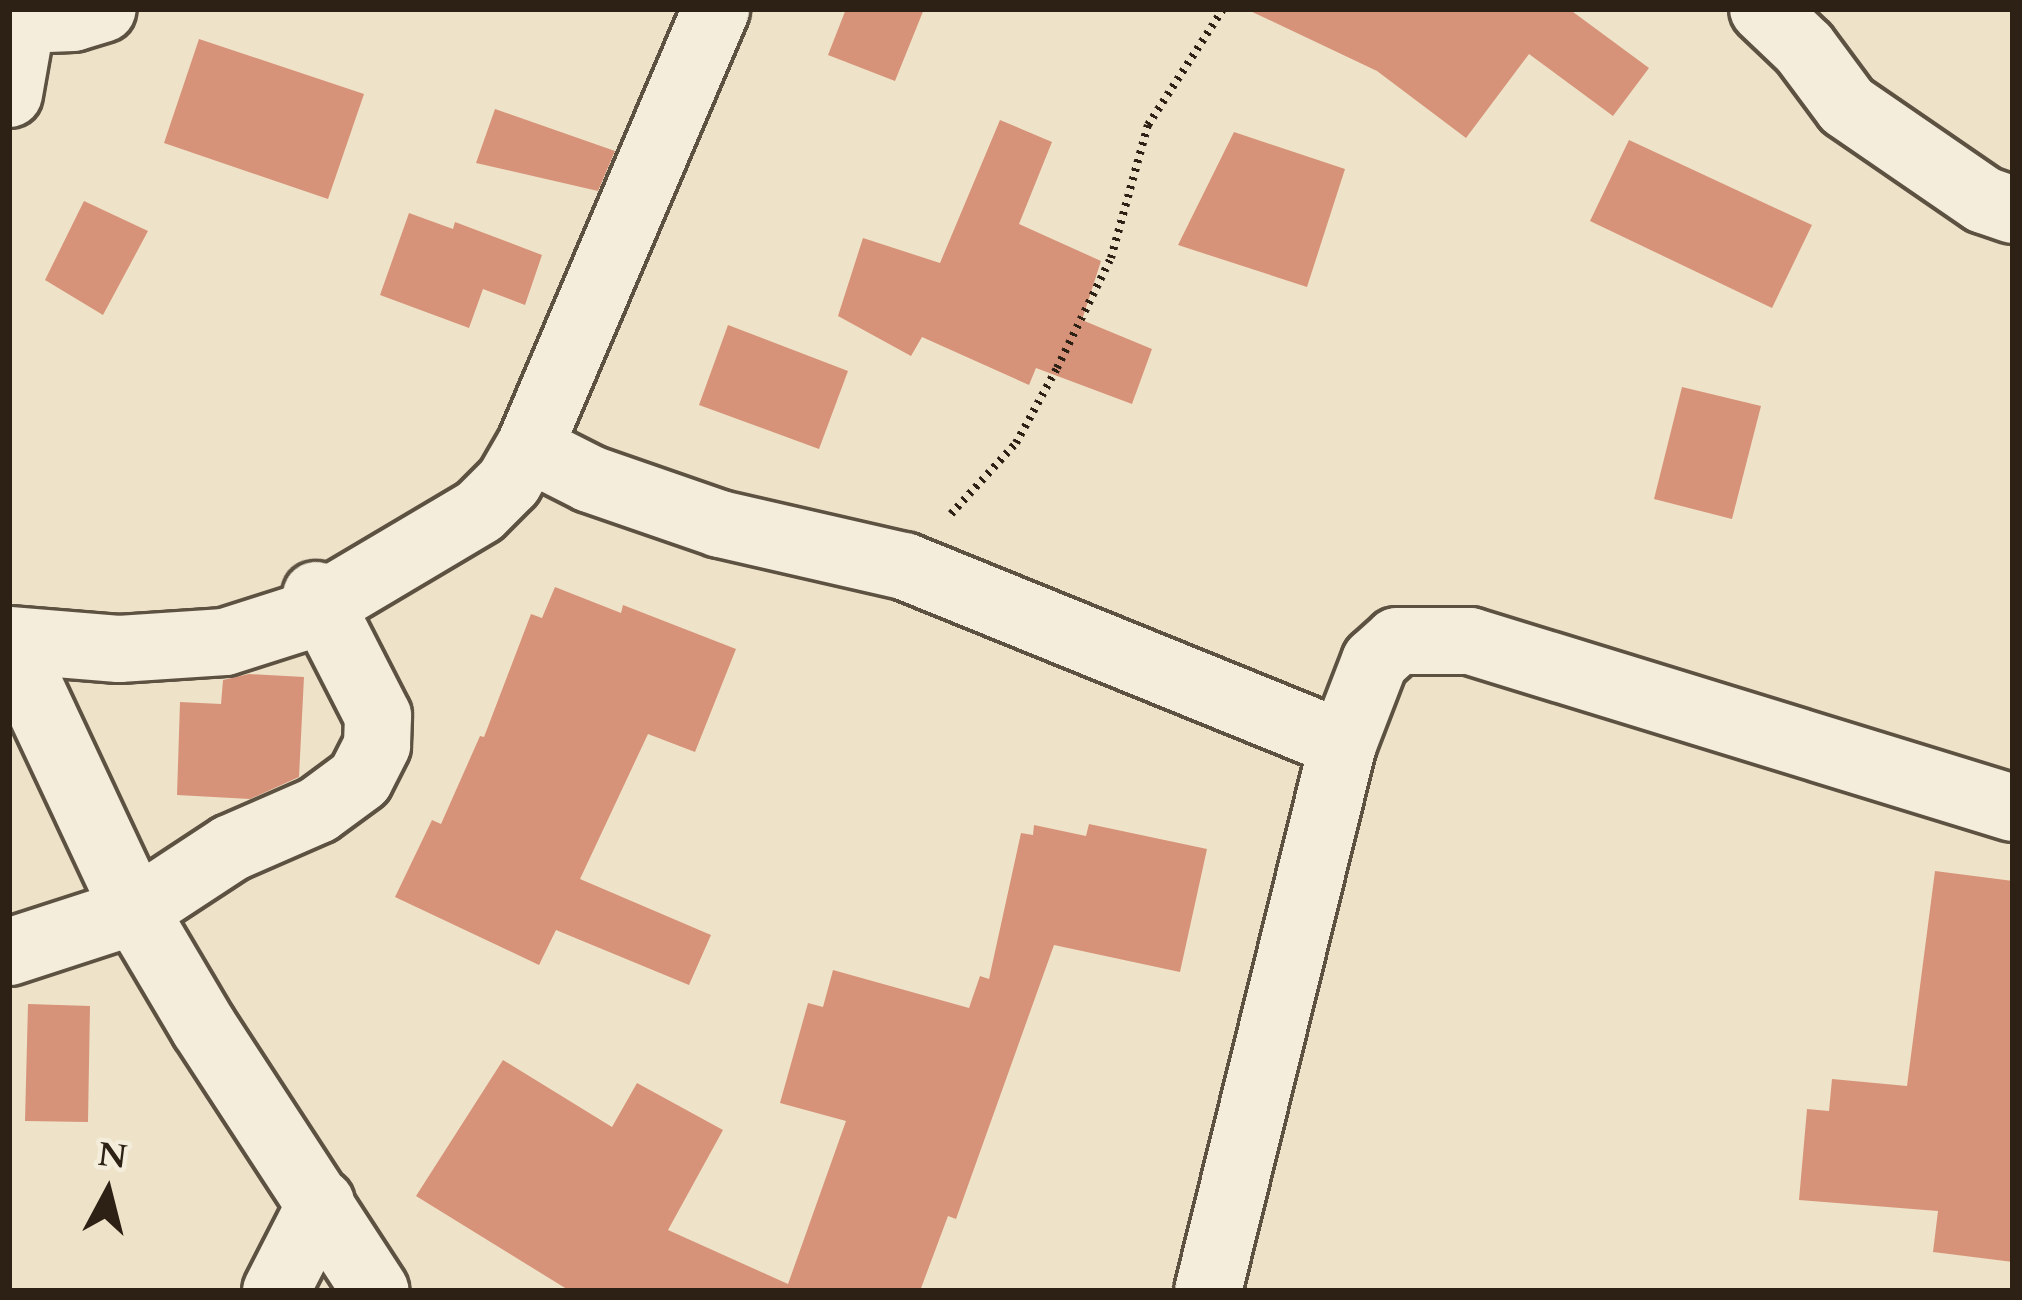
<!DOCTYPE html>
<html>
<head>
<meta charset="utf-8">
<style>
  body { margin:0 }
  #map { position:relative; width:2022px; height:1300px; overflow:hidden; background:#eee3c8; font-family:Cardo,serif }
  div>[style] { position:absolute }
  .building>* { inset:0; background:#d79379 }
  .path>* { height:8px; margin-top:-4px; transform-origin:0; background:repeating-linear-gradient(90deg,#2d2115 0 3px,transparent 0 9px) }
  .roads { filter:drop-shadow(3px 0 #5d5242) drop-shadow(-3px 0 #5d5242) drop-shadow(0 3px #5d5242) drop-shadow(0 -3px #5d5242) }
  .minor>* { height:66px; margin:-33px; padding:0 33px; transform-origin:33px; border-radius:33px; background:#f4eddb }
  span { translate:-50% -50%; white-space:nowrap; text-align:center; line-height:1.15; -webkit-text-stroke:10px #f4eddb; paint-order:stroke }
  .frame { position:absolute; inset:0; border:12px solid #2d2115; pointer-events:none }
  .north { position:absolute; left:48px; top:1132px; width:120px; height:120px; -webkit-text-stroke:9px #f4eddb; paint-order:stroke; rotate:7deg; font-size:33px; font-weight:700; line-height:48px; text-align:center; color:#2d2115 }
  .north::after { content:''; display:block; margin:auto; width:42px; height:54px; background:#2d2115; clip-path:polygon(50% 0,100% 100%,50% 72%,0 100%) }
</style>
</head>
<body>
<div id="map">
  <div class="building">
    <i style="clip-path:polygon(846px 9px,924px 9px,895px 81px,828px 55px)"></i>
    <i style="clip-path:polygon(1246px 9px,1569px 9px,1649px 68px,1613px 116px,1529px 54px,1466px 138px,1377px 71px)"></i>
    <i style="clip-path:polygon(199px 39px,364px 94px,328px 199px,164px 143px)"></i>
    <i style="clip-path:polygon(495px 109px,615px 151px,598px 191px,476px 163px)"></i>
    <i style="clip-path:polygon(1000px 120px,1052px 142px,1019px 224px,1101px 261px,1082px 320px,1152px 349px,1132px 404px,1036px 368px,1029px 385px,922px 337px,911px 356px,838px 316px,863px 238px,940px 263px)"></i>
    <i style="clip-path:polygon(1234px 132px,1345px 169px,1307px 287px,1178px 245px)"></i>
    <i style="clip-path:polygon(1629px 140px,1812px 225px,1772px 308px,1590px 221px)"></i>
    <i style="clip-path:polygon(84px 201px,148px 231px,103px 315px,45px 280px)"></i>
    <i style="clip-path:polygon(409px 213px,453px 229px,455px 222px,542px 255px,525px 305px,483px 289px,469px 328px,380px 295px)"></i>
    <i style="clip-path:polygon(728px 325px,848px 371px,819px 449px,699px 405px)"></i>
    <i style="clip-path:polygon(1682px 387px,1761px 406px,1732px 519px,1654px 499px)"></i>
    <i style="clip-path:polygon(555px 587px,621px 613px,623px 605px,736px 649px,695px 752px,648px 734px,580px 879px,711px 935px,689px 985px,556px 930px,539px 965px,395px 897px,432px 820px,441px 824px,480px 736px,484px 737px,531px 614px,542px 618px)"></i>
    <i style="clip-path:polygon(249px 674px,304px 677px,299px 777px,250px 799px,177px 795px,180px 702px,221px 704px,223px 680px)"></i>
    <i style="clip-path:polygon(1089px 824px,1207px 849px,1180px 972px,1054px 945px,956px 1219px,948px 1216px,920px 1291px,570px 1291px,416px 1196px,503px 1060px,612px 1127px,637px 1083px,723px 1130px,668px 1230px,788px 1284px,846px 1121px,780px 1103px,808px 1003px,823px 1007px,833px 970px,969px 1008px,980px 976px,989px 979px,1021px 833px,1033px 835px,1034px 825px,1086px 836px)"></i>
    <i style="clip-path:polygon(1935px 871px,2013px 881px,2013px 1262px,1933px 1252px,1938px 1211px,1799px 1200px,1807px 1109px,1829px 1111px,1832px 1079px,1907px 1086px)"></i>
    <i style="clip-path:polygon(28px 1004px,90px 1006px,88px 1122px,25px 1121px)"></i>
  </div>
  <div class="path">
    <i style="left:951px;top:514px;width:96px;rotate:-47.5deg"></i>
    <i style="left:1016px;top:443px;width:85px;rotate:-61.3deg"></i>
    <i style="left:1057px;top:368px;width:123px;rotate:-63.9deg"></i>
    <i style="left:1111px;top:258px;width:138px;rotate:-74.5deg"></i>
    <i style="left:1148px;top:125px;width:138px;rotate:-57.1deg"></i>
  </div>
  <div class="roads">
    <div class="minor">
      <i style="left:1763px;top:9px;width:57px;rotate:43.6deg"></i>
      <i style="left:1804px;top:48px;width:72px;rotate:53.4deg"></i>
      <i style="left:1847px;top:106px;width:166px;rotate:34.5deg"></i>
      <i style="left:1984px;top:200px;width:31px;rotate:19deg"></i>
      <i style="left:9px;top:14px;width:14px;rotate:25deg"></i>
      <i style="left:22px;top:20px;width:51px;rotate:-2.2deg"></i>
      <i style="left:73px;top:18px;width:31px;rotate:-17deg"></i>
      <i style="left:9px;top:94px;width:75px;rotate:-80deg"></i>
      <i style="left:529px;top:448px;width:68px;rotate:26.9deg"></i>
      <i style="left:590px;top:479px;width:138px;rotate:19.1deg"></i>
      <i style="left:720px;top:524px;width:189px;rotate:12.9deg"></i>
      <i style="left:904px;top:566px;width:474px;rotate:22.1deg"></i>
      <i style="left:9px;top:640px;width:110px;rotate:4.7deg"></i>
      <i style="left:119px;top:649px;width:106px;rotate:-3.8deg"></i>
      <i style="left:225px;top:642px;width:79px;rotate:-17.7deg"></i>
      <i style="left:300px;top:618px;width:209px;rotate:-30.7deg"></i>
      <i style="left:480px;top:511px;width:41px;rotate:-45deg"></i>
      <i style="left:509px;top:482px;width:39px;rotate:-60deg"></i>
      <i style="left:529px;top:448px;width:477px;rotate:-66.9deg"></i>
      <i style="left:9px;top:642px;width:297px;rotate:64.9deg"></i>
      <i style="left:135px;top:911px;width:134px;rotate:59.4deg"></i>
      <i style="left:203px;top:1026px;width:316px;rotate:56.9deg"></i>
      <i style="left:9px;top:952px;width:133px;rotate:-18deg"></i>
      <i style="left:135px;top:911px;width:115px;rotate:-33.3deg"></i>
      <i style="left:231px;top:848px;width:95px;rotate:-23.6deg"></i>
      <i style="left:318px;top:810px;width:52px;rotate:-36.4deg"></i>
      <i style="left:360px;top:779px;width:38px;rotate:-63deg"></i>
      <i style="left:377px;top:745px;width:29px;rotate:-88deg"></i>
      <i style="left:378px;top:716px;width:136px;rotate:-117.1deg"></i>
      <i style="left:276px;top:1291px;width:99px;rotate:-62.9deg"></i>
      <i style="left:1208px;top:1291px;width:563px;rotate:-76.14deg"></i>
      <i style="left:1343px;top:744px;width:89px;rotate:-68.9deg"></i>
      <i style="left:1375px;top:661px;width:30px;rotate:-42deg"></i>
      <i style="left:1397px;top:641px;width:73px"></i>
      <i style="left:1470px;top:641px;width:568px;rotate:17.1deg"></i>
    </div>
  </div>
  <div class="frame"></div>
  <div class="north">N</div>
</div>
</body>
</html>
